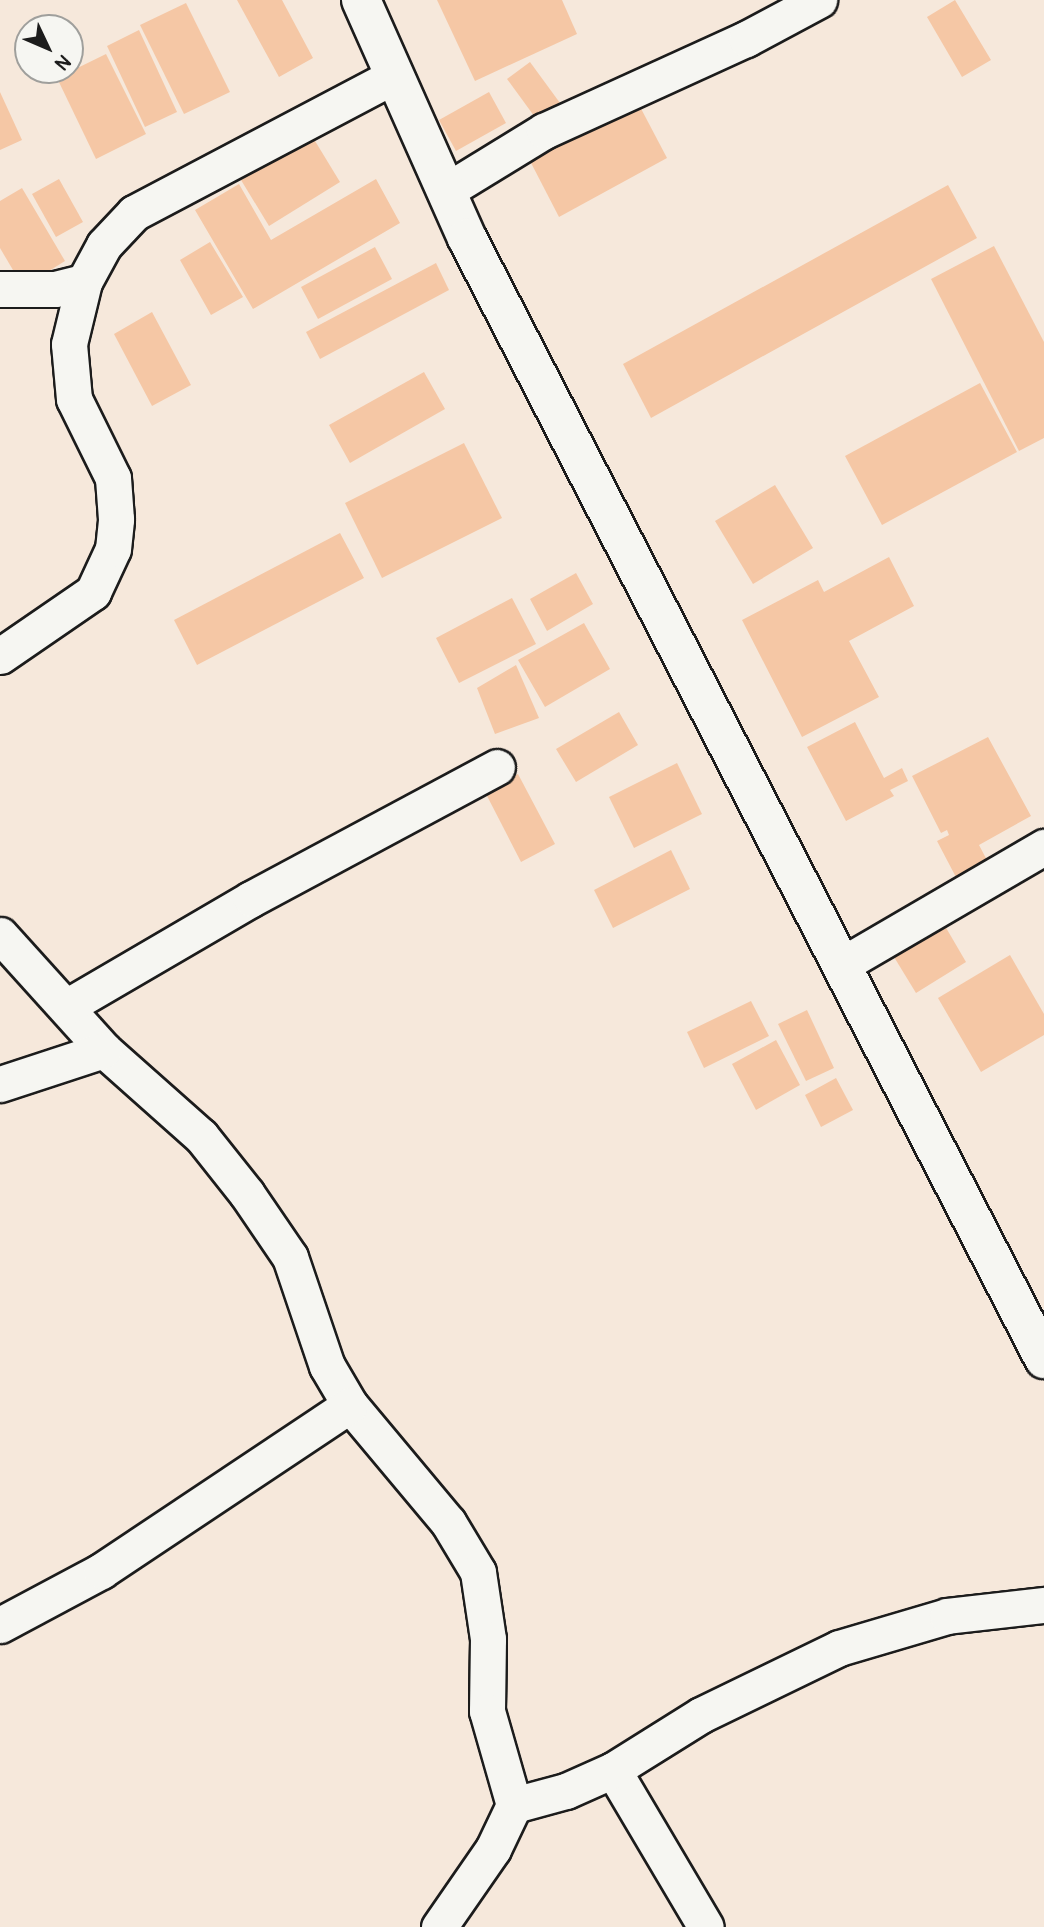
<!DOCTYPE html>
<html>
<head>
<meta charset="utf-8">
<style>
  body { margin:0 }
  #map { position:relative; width:1044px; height:1927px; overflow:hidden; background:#f6e8db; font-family:Pangolin,sans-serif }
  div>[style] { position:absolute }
  .building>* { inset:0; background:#f5c7a5 }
  .roads { filter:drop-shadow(2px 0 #1c1c1c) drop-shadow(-2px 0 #1c1c1c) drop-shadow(0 2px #1c1c1c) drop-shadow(0 -2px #1c1c1c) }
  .street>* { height:35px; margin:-17.5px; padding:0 17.5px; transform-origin:17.5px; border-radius:17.5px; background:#f6f6f2 }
  .secondary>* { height:38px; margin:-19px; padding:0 19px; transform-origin:19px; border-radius:19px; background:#f6f6f2 }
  span { translate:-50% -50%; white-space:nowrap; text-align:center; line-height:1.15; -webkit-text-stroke:5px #f6f6f2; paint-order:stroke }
  .north { position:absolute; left:14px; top:14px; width:70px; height:70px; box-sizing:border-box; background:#f6f6f2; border:2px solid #9f9f9c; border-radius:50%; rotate:134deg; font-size:19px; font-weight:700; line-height:28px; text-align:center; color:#1c1c1c }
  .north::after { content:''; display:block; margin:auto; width:24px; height:32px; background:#1c1c1c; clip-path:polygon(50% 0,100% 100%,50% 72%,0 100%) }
</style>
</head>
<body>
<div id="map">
  <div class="building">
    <i style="clip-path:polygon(237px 0,282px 0,313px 58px,279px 77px)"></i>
    <i style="clip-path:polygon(437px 0,562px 0,577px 34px,475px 81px)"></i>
    <i style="clip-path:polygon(955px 0,991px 60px,962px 77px,927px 17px)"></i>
    <i style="clip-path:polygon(186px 3px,230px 92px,184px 114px,140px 25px)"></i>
    <i style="clip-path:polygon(139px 30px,177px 112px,145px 127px,107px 46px)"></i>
    <i style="clip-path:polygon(106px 54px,146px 134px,96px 159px,57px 78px)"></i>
    <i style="clip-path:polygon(530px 62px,560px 103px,537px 120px,507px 79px)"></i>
    <i style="clip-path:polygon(0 92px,22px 140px,0 150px)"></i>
    <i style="clip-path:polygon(489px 92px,506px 123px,456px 151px,439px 120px)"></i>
    <i style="clip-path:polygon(637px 101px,667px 158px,559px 217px,529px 159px)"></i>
    <i style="clip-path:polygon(312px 136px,340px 182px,269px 226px,241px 180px)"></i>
    <i style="clip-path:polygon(59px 179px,83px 222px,56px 237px,32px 194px)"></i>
    <i style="clip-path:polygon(376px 179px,400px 223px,253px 309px,195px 210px,239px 184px,271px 240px)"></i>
    <i style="clip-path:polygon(948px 185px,977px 238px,651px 418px,623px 364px)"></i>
    <i style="clip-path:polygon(22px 188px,65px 261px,23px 287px,0 248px,0 201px)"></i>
    <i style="clip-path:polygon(210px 242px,243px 297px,211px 315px,180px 260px)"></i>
    <i style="clip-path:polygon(994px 246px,1044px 342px,1044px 438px,1019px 451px,931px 279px)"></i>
    <i style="clip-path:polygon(375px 247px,392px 279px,318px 319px,301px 287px)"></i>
    <i style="clip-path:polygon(436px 263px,449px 290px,320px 359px,306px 332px)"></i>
    <i style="clip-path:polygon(152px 312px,191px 385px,152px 406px,114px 334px)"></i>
    <i style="clip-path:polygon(424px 372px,445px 409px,350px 463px,329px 425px)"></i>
    <i style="clip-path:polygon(980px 383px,1017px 452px,882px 525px,845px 456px)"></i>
    <i style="clip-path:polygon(464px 443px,502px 518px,382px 578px,345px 503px)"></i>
    <i style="clip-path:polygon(775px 485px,813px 548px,753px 584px,715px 521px)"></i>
    <i style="clip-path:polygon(340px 533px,364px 578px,197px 665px,174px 620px)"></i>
    <i style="clip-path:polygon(889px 557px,914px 606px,849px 641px,879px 697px,802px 737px,742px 620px,818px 580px,824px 592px)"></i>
    <i style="clip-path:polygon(576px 573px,593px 604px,547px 631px,530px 599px)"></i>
    <i style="clip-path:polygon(512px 598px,536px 644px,459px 683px,436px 638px)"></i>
    <i style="clip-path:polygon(584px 623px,610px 669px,545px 707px,518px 660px)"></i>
    <i style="clip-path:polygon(516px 665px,539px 718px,495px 734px,477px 688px)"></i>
    <i style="clip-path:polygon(619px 712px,638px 745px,576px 782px,556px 749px)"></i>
    <i style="clip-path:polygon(855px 722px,884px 778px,902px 768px,908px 781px,890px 790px,894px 796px,846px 821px,807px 747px)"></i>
    <i style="clip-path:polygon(988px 737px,1031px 816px,979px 845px,989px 864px,958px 881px,937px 841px,949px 835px,947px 830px,941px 833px,912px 776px)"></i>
    <i style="clip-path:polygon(677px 763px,702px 814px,634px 848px,609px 797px)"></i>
    <i style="clip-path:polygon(518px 774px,555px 844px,521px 862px,485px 792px)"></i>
    <i style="clip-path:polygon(671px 850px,690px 889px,613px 928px,594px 890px)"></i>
    <i style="clip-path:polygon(945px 926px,966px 962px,916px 993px,894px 957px)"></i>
    <i style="clip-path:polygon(1010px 955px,1044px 1014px,1044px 1035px,981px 1072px,938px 998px)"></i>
    <i style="clip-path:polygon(751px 1001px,769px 1036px,704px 1068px,687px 1032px)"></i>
    <i style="clip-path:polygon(807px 1010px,834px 1068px,806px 1081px,778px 1024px)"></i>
    <i style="clip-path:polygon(776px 1040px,800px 1085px,756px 1110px,732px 1064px)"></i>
    <i style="clip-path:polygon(836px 1078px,853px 1110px,821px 1127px,805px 1095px)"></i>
  </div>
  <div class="roads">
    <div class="street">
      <i style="left:446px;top:191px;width:115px;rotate:-31.5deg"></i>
      <i style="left:544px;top:131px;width:222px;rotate:-24.5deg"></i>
      <i style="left:746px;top:39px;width:83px;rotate:-28.1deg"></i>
      <i style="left:0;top:289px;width:55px"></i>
      <i style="left:55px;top:289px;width:30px;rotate:-14deg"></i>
      <i style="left:0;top:656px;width:113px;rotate:-34.5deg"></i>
      <i style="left:93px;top:592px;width:47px;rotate:-65.1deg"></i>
      <i style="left:113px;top:549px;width:30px;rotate:-84deg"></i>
      <i style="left:116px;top:519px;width:41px;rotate:-94.2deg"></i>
      <i style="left:113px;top:478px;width:88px;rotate:-116.3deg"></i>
      <i style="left:74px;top:399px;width:55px;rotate:-95.2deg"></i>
      <i style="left:69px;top:344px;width:64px;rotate:-76.4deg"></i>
      <i style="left:84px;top:282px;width:42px;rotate:-61.6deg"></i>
      <i style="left:104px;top:245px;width:44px;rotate:-46.8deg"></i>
      <i style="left:134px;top:213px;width:294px;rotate:-27.8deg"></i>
      <i style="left:0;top:935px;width:155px;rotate:47.9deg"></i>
      <i style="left:104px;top:1050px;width:130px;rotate:41.6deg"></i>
      <i style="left:201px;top:1136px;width:74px;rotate:51.6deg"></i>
      <i style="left:247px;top:1194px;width:76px;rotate:55.7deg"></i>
      <i style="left:290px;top:1257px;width:115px;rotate:71.3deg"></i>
      <i style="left:327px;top:1366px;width:45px;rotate:59.5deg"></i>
      <i style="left:350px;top:1405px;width:153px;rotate:50.1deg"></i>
      <i style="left:448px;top:1522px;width:58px;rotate:59deg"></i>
      <i style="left:478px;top:1572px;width:68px;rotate:81.5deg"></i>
      <i style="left:488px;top:1639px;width:72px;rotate:90.8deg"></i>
      <i style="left:487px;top:1711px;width:98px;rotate:74deg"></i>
      <i style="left:514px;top:1805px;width:49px;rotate:115.5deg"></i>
      <i style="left:493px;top:1849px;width:95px;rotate:124.7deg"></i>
      <i style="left:843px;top:964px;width:233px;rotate:-30.2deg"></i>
      <i style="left:66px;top:1007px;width:214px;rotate:-30.3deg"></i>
      <i style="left:251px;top:899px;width:279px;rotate:-28.2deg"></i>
      <i style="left:0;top:1084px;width:109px;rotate:-18.1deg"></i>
      <i style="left:0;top:1625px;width:115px;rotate:-28.1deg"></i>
      <i style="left:101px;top:1571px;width:299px;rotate:-33.7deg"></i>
      <i style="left:613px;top:1770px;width:182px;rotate:59.4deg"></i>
      <i style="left:514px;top:1805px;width:54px;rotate:-15.1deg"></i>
      <i style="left:566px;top:1791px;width:51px;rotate:-24.1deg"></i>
      <i style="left:613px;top:1770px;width:104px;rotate:-32deg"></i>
      <i style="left:701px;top:1715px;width:153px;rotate:-25.9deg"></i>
      <i style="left:839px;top:1648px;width:113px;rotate:-16.5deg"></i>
      <i style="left:947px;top:1616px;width:98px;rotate:-6.5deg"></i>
    </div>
    <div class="secondary">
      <i style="left:361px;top:0;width:261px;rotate:66deg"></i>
      <i style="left:467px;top:238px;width:1261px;rotate:62.76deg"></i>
    </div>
  </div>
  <div class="north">N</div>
</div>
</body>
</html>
